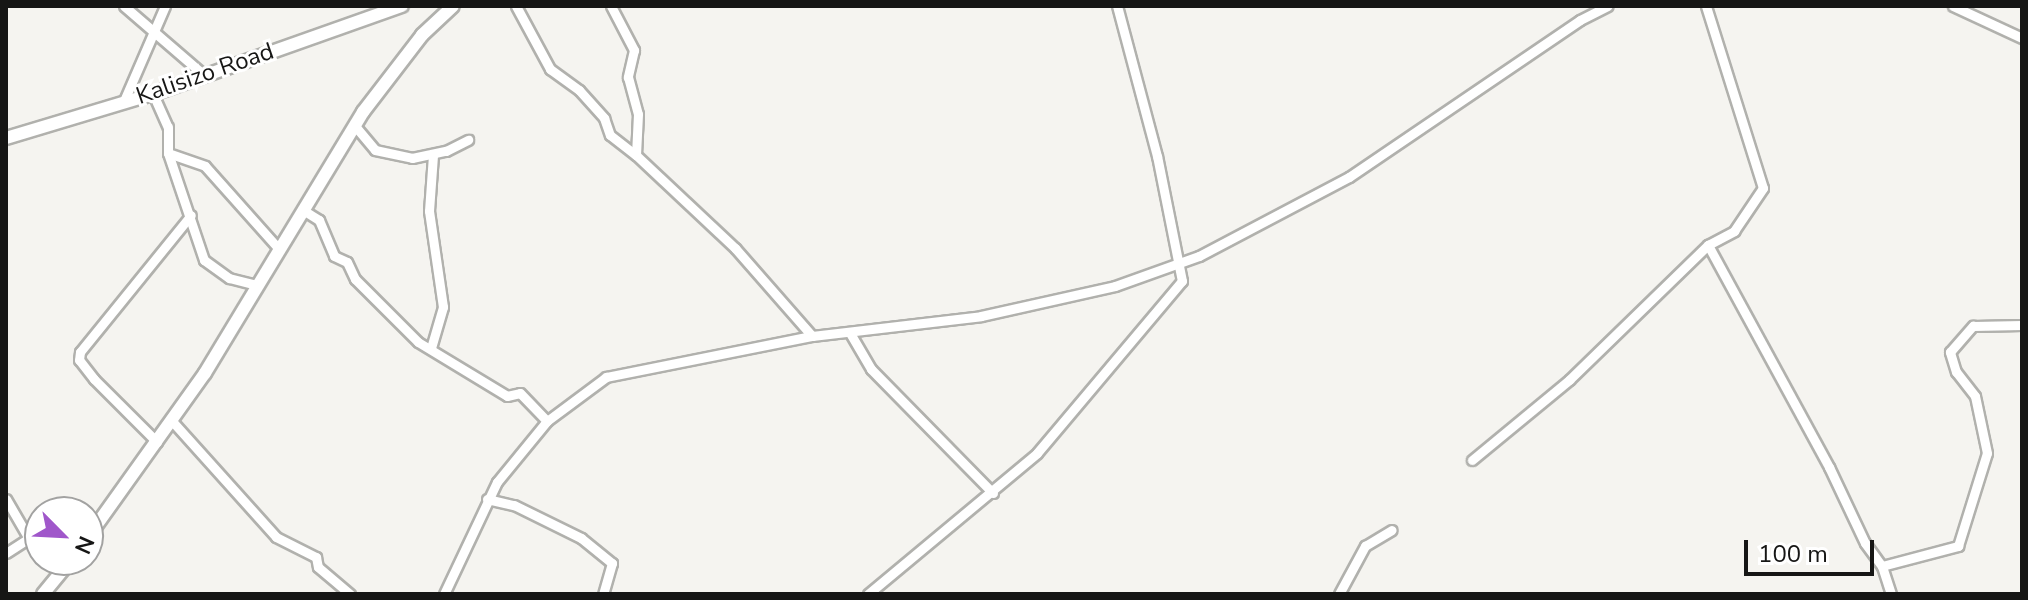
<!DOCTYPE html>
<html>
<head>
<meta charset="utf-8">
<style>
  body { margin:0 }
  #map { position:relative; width:2028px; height:600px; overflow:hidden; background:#f5f4f0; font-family:"Nunito Sans",sans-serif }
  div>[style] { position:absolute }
  .roads { filter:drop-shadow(2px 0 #b1b1ad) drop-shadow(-2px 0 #b1b1ad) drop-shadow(0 2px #b1b1ad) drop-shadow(0 -2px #b1b1ad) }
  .street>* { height:9px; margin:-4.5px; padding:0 4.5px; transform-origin:4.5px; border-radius:4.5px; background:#fff }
  .secondary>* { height:12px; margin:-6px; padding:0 6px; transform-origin:6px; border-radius:6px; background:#fff }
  span { translate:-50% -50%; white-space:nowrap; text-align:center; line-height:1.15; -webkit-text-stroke:6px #fff; paint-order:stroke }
  .street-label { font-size:24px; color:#161615 }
  .frame { position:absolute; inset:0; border:8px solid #161615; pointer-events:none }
  .north { position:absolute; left:24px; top:496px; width:80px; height:80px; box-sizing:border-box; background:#fff; border:2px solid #a2a2a1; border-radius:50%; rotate:114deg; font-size:22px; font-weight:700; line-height:32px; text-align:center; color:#161615 }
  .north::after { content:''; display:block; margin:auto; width:28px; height:36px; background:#a057ca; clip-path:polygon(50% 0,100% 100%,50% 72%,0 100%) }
  .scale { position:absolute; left:1744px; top:540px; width:130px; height:36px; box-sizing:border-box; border:4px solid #161615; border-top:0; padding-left:10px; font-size:24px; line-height:28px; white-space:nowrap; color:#161615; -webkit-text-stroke:6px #fff; paint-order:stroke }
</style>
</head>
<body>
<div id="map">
  <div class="roads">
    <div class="street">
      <i style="left:124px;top:6px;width:106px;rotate:40.8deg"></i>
      <i style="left:516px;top:6px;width:72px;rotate:61.6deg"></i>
      <i style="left:550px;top:69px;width:36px;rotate:36deg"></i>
      <i style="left:579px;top:90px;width:38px;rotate:48deg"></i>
      <i style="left:604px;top:118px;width:18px;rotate:71deg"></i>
      <i style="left:610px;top:135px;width:33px;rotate:38deg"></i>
      <i style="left:611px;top:6px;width:50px;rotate:62.4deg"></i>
      <i style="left:634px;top:50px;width:28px;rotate:103deg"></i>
      <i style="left:628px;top:77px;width:38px;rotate:75deg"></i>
      <i style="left:638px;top:114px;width:41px;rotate:92.8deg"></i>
      <i style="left:636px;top:155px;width:136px;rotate:43.2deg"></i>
      <i style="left:735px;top:248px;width:117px;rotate:48.8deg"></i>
      <i style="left:1953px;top:6px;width:76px;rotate:24.9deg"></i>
      <i style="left:153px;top:94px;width:36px;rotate:66deg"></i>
      <i style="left:168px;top:127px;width:26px;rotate:90deg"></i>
      <i style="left:168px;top:153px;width:113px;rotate:71.4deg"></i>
      <i style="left:204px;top:260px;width:31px;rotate:36deg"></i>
      <i style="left:229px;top:278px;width:29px;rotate:14deg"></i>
      <i style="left:123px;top:103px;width:106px;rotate:-66.6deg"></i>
      <i style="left:355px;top:126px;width:31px;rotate:50deg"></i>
      <i style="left:375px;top:150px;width:38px;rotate:12deg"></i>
      <i style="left:412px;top:158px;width:35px;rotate:-12deg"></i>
      <i style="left:446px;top:151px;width:25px;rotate:-27deg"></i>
      <i style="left:168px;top:153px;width:39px;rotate:19deg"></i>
      <i style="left:205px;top:166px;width:111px;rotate:48.3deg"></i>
      <i style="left:303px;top:210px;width:19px;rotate:32deg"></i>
      <i style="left:319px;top:220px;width:39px;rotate:67deg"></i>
      <i style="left:334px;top:256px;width:14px;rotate:25deg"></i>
      <i style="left:347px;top:262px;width:19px;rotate:65deg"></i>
      <i style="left:355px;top:279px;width:89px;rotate:45deg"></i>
      <i style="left:418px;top:342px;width:104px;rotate:31.2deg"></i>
      <i style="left:507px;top:396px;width:13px;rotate:-13deg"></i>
      <i style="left:520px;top:393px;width:39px;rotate:46deg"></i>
      <i style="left:1708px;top:245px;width:253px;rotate:61.4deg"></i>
      <i style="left:1829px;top:467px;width:84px;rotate:64.7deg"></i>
      <i style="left:1865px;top:543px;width:29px;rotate:54deg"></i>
      <i style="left:850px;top:333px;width:42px;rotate:59.7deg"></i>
      <i style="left:871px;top:369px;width:174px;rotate:45.5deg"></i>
      <i style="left:431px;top:348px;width:43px;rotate:-73.7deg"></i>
      <i style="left:443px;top:307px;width:97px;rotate:-98.3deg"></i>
      <i style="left:429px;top:211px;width:56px;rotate:-85.9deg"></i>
      <i style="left:172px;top:421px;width:156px;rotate:48.1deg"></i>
      <i style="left:276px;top:537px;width:45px;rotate:26.6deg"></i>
      <i style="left:316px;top:557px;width:10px;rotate:79deg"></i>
      <i style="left:318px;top:567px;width:42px;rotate:40.2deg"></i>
      <i style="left:157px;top:442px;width:89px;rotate:-135deg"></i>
      <i style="left:94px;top:379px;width:24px;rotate:-128deg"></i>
      <i style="left:79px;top:360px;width:8px;rotate:-83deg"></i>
      <i style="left:80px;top:352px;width:176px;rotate:-51deg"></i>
      <i style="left:1472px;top:460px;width:126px;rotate:-39.5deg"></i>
      <i style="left:1569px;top:380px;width:194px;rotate:-44.2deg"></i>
      <i style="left:1708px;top:245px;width:30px;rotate:-28deg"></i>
      <i style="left:1734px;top:231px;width:52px;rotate:-56deg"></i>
      <i style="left:1763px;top:188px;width:191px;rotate:-107.4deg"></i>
      <i style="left:6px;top:499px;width:44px;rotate:59.9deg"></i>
      <i style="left:487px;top:499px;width:28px;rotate:13deg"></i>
      <i style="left:514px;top:505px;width:75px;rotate:26.2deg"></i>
      <i style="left:581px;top:538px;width:40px;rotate:39deg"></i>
      <i style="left:612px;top:563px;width:32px;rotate:106deg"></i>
      <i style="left:6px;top:553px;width:40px;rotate:-32.9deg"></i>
      <i style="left:444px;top:594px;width:124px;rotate:-64.7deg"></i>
      <i style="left:497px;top:482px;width:79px;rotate:-50.7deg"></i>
      <i style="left:547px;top:421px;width:74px;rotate:-36.7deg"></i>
      <i style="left:606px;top:377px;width:210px;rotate:-11.3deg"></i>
      <i style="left:812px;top:336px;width:170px;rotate:-6.7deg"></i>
      <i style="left:981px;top:316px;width:137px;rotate:-12.6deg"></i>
      <i style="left:1115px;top:286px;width:89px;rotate:-19.7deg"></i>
      <i style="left:1199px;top:256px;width:170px;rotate:-27.8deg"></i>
      <i style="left:1349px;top:177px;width:279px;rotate:-34.2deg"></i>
      <i style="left:1580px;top:20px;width:31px;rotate:-27deg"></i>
      <i style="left:868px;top:594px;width:220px;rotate:-39.8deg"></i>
      <i style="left:1037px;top:453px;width:225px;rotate:-49.9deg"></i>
      <i style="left:1182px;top:281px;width:127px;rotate:-101.3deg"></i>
      <i style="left:1157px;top:156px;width:155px;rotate:-104.9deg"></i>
      <i style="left:1339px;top:594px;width:55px;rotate:-61.6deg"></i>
      <i style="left:1365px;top:546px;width:31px;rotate:-31deg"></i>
      <i style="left:1891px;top:594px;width:29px;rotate:-108deg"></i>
      <i style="left:1882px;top:566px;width:79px;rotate:-14.7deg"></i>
      <i style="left:1958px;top:546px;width:97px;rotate:-72.7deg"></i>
      <i style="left:1987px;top:453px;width:58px;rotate:-101.9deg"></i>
      <i style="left:1975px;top:396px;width:31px;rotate:-128deg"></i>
      <i style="left:1956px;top:372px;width:21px;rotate:-107deg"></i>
      <i style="left:1950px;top:352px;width:35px;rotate:-49deg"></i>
      <i style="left:1973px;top:326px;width:49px;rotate:-1.2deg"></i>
    </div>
    <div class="secondary">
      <i style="left:6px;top:138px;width:153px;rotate:-16.7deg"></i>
      <i style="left:153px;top:94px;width:264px;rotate:-19.5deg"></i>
      <i style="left:88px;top:537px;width:201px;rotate:-54.5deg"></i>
      <i style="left:205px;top:373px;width:305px;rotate:-58.8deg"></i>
      <i style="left:363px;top:112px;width:97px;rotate:-52.5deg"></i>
      <i style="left:422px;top:35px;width:42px;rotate:-43.1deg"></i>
      <i style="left:43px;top:594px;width:44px;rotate:-50.5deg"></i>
    </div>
  </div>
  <div class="street-label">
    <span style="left:205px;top:74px;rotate:-19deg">Kalisizo Road</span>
  </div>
  <div class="frame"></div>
  <div class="north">N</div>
  <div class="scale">100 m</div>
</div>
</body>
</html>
